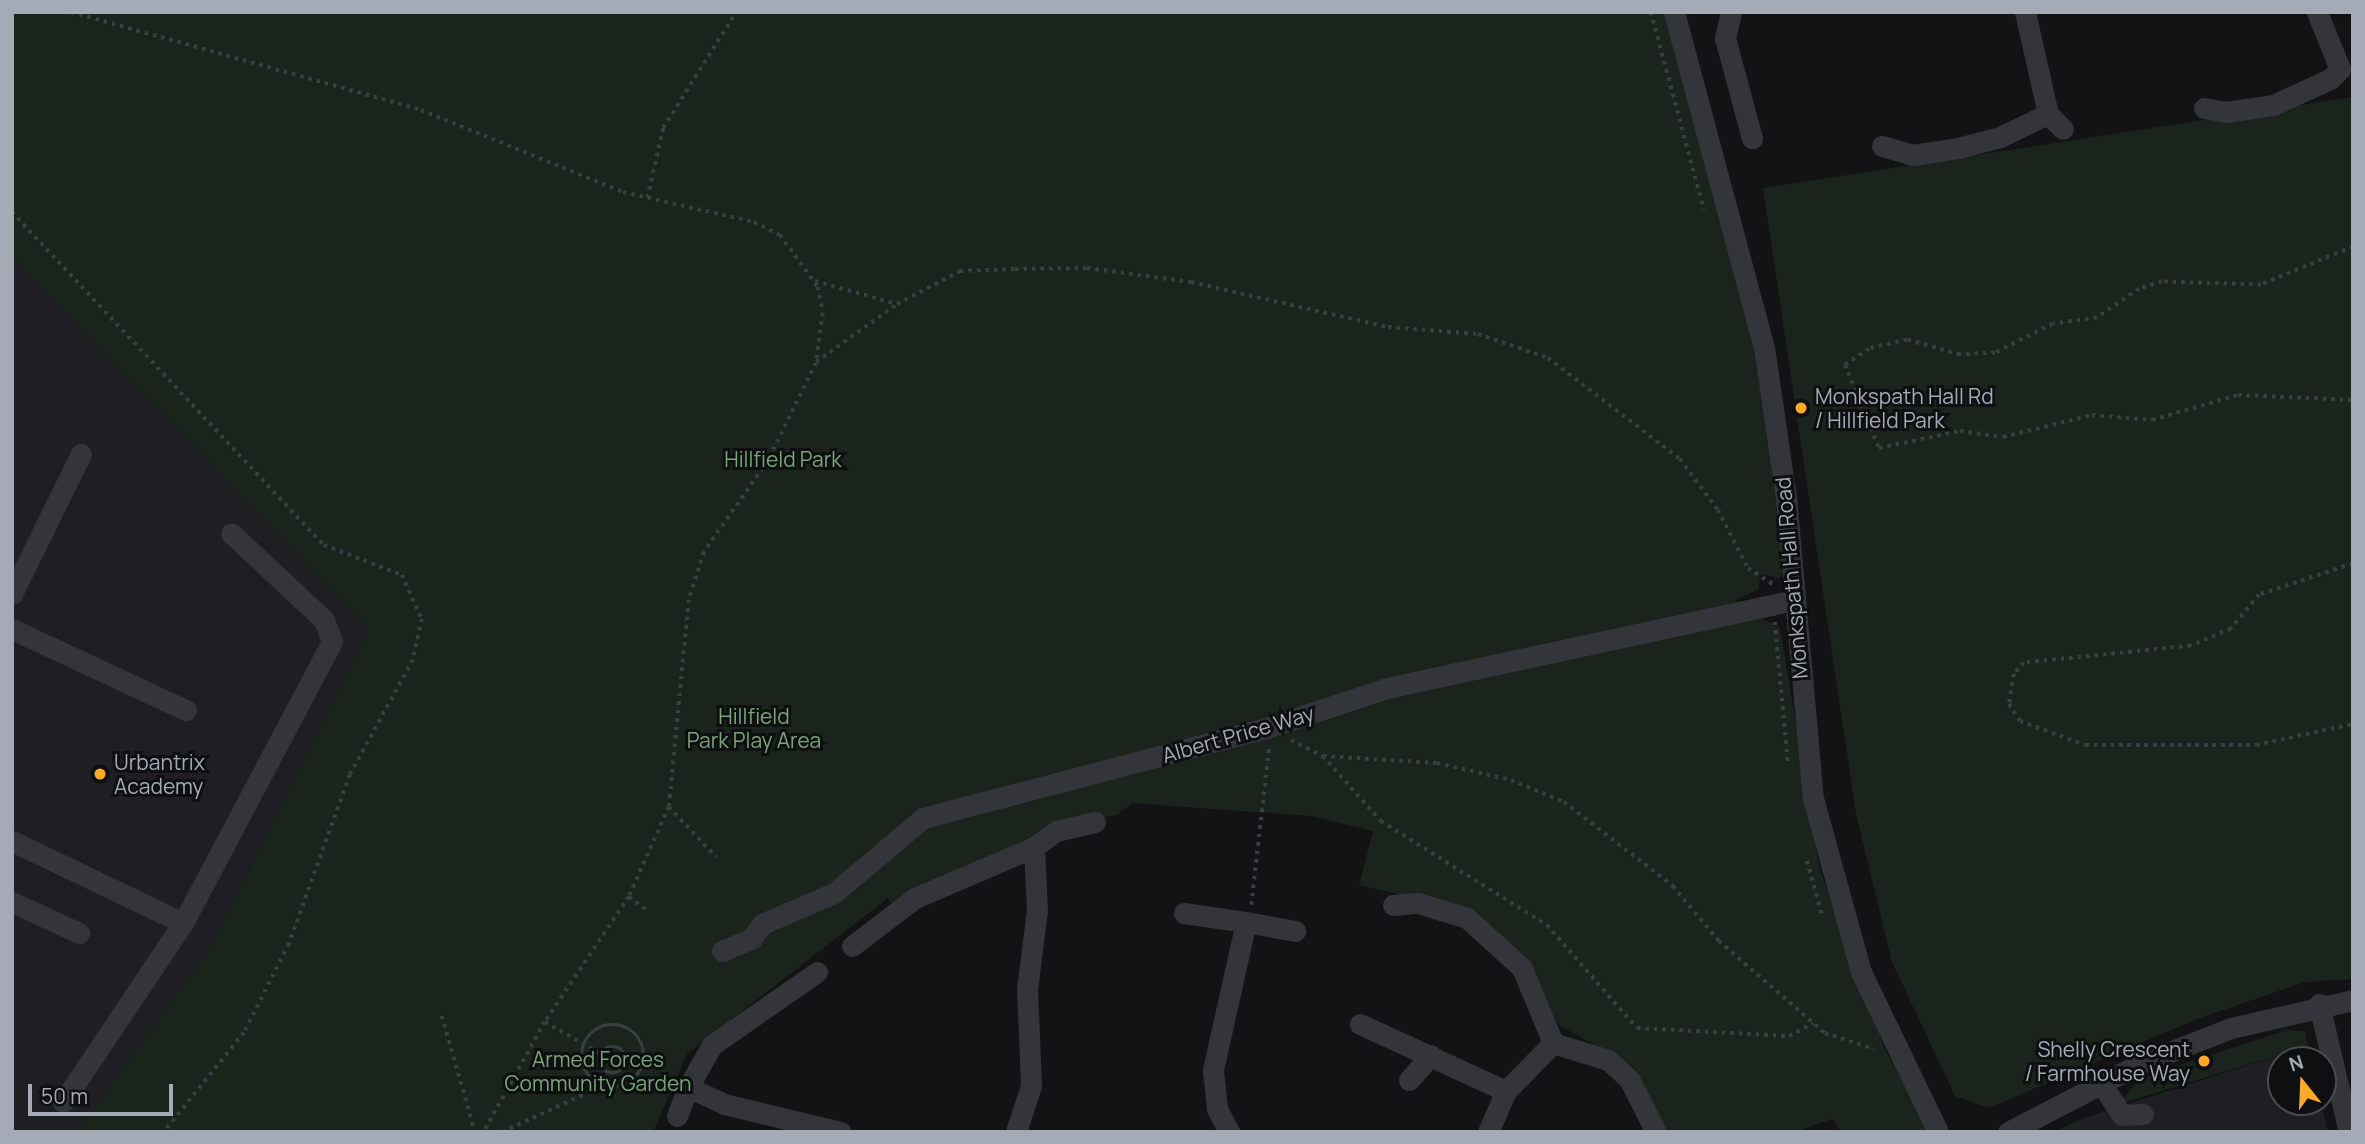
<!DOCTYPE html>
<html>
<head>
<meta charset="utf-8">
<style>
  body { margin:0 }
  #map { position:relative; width:2365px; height:1144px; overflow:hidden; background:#131315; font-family:Manrope,sans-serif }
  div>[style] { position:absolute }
  .built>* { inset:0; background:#1f1f23 }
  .green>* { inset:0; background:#1b241c }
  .path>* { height:3.5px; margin-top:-1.75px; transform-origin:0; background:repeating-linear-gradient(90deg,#3a3d42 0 3.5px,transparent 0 8.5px) }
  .path>.ring { margin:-1.75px; padding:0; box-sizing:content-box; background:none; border:3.5px solid #3a3d42; border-radius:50% }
  .minor>* { height:21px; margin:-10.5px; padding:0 10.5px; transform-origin:10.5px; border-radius:10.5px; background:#34353b }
  .dots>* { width:19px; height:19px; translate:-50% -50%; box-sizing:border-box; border:4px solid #0e0f10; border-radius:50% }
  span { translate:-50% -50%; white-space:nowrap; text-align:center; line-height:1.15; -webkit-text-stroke:6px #0e0f10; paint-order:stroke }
  .poi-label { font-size:21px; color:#a4abb7 }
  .left { translate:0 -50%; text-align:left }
  .right { translate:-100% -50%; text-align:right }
  .park-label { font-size:21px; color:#79a47a }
  .street-label { font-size:21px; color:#a4abb7 }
  .frame { position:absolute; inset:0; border:14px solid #a4abb7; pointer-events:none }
  .north { position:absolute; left:2267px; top:1046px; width:70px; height:70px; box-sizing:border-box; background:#0e0f10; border:2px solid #4a4d53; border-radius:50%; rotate:342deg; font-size:19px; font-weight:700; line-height:28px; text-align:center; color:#a4abb7 }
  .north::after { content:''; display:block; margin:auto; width:24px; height:32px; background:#fa2; clip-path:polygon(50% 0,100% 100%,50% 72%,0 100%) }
  .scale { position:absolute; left:28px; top:1084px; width:145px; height:32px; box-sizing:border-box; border:4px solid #a4abb7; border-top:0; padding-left:9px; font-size:21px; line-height:24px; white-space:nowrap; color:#a4abb7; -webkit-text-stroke:5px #0e0f10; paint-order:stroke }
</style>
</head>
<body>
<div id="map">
  <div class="built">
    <i style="clip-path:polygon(12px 257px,369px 629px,211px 947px,76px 1132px,12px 1132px)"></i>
    <i style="clip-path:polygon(2308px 1046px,2311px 1060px,2281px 1060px,2281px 1102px,2321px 1102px,2328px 1132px,2084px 1132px,2081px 1119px)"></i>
  </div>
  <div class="green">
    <i style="clip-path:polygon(12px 12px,1666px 12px,1756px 348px,1768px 421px,1784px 565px,1780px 578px,1760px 574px,1759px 589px,1736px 600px,1738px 609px,1780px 627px,1819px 867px,1884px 1047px,1930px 1132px,1841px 1132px,1832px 1119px,1794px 1132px,1662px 1132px,1635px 1068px,1559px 1025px,1518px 954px,1457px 908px,1359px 885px,1373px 831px,1311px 816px,1132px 803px,1117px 815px,1052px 826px,893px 907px,888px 898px,687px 1054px,653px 1132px,76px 1132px,211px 947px,369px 629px,12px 257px)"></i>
    <i style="clip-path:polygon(2353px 97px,2353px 979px,2305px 982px,2197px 1019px,1989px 1108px,1955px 1096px,1892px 962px,1856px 814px,1763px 188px)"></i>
    <i style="clip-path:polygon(2287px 1030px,2305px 1031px,2308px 1046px,2116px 1105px,2143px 1077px)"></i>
    <i style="clip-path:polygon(2081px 1119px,2084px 1132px,2054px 1132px)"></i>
  </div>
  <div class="path">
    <i style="left:71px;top:12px;width:363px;rotate:15.6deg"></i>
    <i style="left:421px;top:110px;width:218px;rotate:22.1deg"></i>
    <i style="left:623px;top:192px;width:134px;rotate:12.9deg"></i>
    <i style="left:754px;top:222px;width:29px;rotate:27deg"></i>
    <i style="left:780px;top:235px;width:64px;rotate:53.8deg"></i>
    <i style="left:818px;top:287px;width:26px;rotate:79deg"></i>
    <i style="left:823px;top:313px;width:50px;rotate:98deg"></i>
    <i style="left:816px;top:363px;width:109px;rotate:116.1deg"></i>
    <i style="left:768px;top:461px;width:111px;rotate:125.1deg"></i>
    <i style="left:704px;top:552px;width:50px;rotate:107.4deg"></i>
    <i style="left:689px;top:600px;width:208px;rotate:95.5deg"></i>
    <i style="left:669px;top:807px;width:98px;rotate:114deg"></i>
    <i style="left:629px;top:897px;width:151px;rotate:123.9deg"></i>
    <i style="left:545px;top:1022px;width:126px;rotate:119deg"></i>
    <i style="left:1651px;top:12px;width:205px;rotate:75deg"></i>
    <i style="left:647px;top:198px;width:72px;rotate:-77.1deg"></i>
    <i style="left:663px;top:128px;width:137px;rotate:-57.8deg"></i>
    <i style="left:12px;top:212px;width:456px;rotate:46.9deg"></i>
    <i style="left:324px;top:545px;width:84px;rotate:21deg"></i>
    <i style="left:402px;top:575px;width:48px;rotate:65.6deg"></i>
    <i style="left:422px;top:619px;width:42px;rotate:102.4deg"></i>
    <i style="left:413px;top:660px;width:131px;rotate:118.7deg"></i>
    <i style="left:350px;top:775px;width:180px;rotate:109.8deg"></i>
    <i style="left:289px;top:944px;width:100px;rotate:116.8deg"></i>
    <i style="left:244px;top:1033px;width:127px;rotate:128.9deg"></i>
    <i style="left:2353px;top:247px;width:100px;rotate:157.6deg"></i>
    <i style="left:2261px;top:285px;width:99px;rotate:-178.3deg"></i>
    <i style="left:2162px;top:282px;width:24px;rotate:163deg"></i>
    <i style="left:2139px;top:289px;width:51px;rotate:145.4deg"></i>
    <i style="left:2097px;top:318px;width:44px;rotate:172.2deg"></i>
    <i style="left:2053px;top:324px;width:65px;rotate:153.4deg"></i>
    <i style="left:1995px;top:353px;width:35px;rotate:177deg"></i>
    <i style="left:1960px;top:355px;width:55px;rotate:-164.2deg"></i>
    <i style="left:1907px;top:340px;width:39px;rotate:167deg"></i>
    <i style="left:1869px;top:349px;width:29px;rotate:146deg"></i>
    <i style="left:1845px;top:365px;width:90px;rotate:67.7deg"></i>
    <i style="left:1879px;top:448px;width:83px;rotate:-11.9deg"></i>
    <i style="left:1960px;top:431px;width:43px;rotate:7.9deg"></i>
    <i style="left:2003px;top:437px;width:92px;rotate:-13.9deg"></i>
    <i style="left:2092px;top:415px;width:60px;rotate:4.8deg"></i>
    <i style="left:2152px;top:420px;width:90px;rotate:-16.2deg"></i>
    <i style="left:2238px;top:395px;width:115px;rotate:2.5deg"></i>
    <i style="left:815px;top:281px;width:85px;rotate:15.7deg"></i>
    <i style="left:816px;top:362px;width:100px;rotate:-35.6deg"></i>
    <i style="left:897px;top:304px;width:71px;rotate:-27.6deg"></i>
    <i style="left:960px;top:271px;width:55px;rotate:-2.1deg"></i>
    <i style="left:1015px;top:269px;width:72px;rotate:-0.8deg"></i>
    <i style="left:1087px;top:268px;width:105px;rotate:7.7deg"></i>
    <i style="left:1191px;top:282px;width:202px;rotate:12.9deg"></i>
    <i style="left:1388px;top:327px;width:90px;rotate:4.4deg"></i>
    <i style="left:1478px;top:334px;width:74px;rotate:18.9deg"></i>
    <i style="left:1548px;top:358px;width:166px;rotate:37.4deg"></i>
    <i style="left:1680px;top:459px;width:64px;rotate:53.3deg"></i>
    <i style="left:1718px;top:510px;width:65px;rotate:62.7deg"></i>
    <i style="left:1748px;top:568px;width:30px;rotate:33deg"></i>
    <i style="left:2353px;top:564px;width:99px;rotate:161.7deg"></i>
    <i style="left:2259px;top:595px;width:44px;rotate:129.5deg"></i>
    <i style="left:2231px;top:629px;width:43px;rotate:157deg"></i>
    <i style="left:2191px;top:646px;width:168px;rotate:174.2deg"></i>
    <i style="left:2024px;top:663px;width:15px;rotate:132deg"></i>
    <i style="left:2014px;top:674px;width:30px;rotate:99deg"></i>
    <i style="left:2009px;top:704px;width:20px;rotate:57deg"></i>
    <i style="left:2020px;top:721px;width:69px;rotate:20.3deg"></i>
    <i style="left:2085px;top:745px;width:171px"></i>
    <i style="left:2256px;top:745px;width:99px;rotate:-12.2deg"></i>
    <i style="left:1775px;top:622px;width:140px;rotate:84.7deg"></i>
    <i style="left:1291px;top:740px;width:36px;rotate:27deg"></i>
    <i style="left:1323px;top:756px;width:114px;rotate:3.5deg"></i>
    <i style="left:1437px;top:763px;width:76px;rotate:12.9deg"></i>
    <i style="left:1511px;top:780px;width:57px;rotate:22.5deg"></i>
    <i style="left:1564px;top:802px;width:138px;rotate:37.6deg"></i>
    <i style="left:1673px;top:886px;width:72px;rotate:50.1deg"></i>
    <i style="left:1719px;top:941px;width:140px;rotate:41deg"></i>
    <i style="left:1825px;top:1033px;width:52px;rotate:18.1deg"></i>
    <i style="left:1323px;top:756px;width:87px;rotate:48.3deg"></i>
    <i style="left:1381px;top:821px;width:196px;rotate:32.1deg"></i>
    <i style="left:1547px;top:925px;width:137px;rotate:48.9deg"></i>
    <i style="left:1637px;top:1028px;width:152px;rotate:3deg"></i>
    <i style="left:1789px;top:1036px;width:27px;rotate:-28deg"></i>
    <i style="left:669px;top:807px;width:69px;rotate:46.8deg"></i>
    <i style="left:1807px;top:861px;width:58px;rotate:74.1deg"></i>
    <i style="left:629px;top:897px;width:22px;rotate:36deg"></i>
    <i style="left:1251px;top:905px;width:160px;rotate:-83.5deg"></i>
    <i style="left:442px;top:1016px;width:121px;rotate:74.1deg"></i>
    <i style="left:545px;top:1022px;width:64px;rotate:29.7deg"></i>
    <i class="ring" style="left:582px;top:1025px;width:58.5px;height:58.5px"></i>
    <i class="ring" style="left:600px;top:1047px;width:22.5px;height:22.5px"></i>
    <i style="left:502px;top:1132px;width:110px;rotate:-24.7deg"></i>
  </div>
  <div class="minor">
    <i style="left:1674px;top:12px;width:347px;rotate:75deg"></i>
    <i style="left:1764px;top:347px;width:152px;rotate:81.7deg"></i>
    <i style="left:1786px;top:497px;width:302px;rotate:84.9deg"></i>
    <i style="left:1813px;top:798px;width:180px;rotate:74.6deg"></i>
    <i style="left:1861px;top:972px;width:178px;rotate:64.3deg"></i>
    <i style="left:1731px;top:12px;width:27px;rotate:103deg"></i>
    <i style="left:1725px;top:38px;width:104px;rotate:74.9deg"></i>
    <i style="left:2025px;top:12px;width:105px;rotate:77.3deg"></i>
    <i style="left:2048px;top:114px;width:21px;rotate:45deg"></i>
    <i style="left:2204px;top:108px;width:22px;rotate:10deg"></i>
    <i style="left:2226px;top:112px;width:48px;rotate:-8.5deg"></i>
    <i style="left:2273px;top:105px;width:63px;rotate:-24.5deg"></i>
    <i style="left:2330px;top:79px;width:14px;rotate:-45deg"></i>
    <i style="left:2340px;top:69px;width:61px;rotate:-112deg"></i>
    <i style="left:1882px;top:146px;width:32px;rotate:16deg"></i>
    <i style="left:1913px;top:155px;width:46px;rotate:-8.8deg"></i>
    <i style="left:1958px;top:148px;width:43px;rotate:-14.7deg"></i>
    <i style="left:2000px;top:137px;width:53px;rotate:-25.6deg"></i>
    <i style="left:12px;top:594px;width:156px;rotate:-63.8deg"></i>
    <i style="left:12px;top:629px;width:192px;rotate:25deg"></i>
    <i style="left:12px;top:841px;width:190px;rotate:25.6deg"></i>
    <i style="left:183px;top:923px;width:319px;rotate:-62.1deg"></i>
    <i style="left:332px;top:641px;width:22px;rotate:-111deg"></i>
    <i style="left:324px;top:620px;width:127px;rotate:-136.9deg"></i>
    <i style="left:1034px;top:847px;width:27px;rotate:-36deg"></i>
    <i style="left:1056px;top:831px;width:40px;rotate:-13deg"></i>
    <i style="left:12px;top:902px;width:74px;rotate:24.8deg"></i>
    <i style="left:1393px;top:905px;width:25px;rotate:-5deg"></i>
    <i style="left:1418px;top:903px;width:51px;rotate:17deg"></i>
    <i style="left:1467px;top:918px;width:74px;rotate:42.3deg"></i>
    <i style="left:1522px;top:968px;width:81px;rotate:67.5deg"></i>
    <i style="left:1184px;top:913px;width:63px;rotate:8.3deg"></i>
    <i style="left:1246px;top:922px;width:152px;rotate:102.6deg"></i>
    <i style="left:1213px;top:1070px;width:39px;rotate:84deg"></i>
    <i style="left:1217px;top:1109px;width:26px;rotate:62deg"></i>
    <i style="left:1246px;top:922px;width:50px;rotate:10.4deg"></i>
    <i style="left:852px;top:946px;width:79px;rotate:-37.3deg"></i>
    <i style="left:915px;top:898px;width:129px;rotate:-23.2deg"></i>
    <i style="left:1034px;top:847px;width:63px;rotate:87.3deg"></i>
    <i style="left:1037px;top:910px;width:80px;rotate:97.2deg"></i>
    <i style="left:1027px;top:989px;width:97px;rotate:87.6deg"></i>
    <i style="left:1031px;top:1086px;width:48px;rotate:108.1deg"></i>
    <i style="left:722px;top:951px;width:33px;rotate:-23deg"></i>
    <i style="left:752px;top:938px;width:17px;rotate:-54deg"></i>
    <i style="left:762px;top:924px;width:78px;rotate:-23.3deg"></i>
    <i style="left:834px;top:893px;width:116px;rotate:-40.1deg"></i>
    <i style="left:923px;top:818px;width:355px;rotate:-14.7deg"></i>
    <i style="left:1266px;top:728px;width:127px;rotate:-18.3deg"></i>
    <i style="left:1387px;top:688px;width:415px;rotate:-12.2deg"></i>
    <i style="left:817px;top:972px;width:128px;rotate:145.2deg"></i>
    <i style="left:712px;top:1045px;width:48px;rotate:119.7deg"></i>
    <i style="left:688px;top:1087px;width:40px;rotate:25deg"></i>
    <i style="left:724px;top:1104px;width:120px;rotate:13.5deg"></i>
    <i style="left:2319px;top:1004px;width:131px;rotate:76.8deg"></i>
    <i style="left:1360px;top:1024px;width:161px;rotate:24.7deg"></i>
    <i style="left:1409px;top:1080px;width:33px;rotate:-49deg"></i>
    <i style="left:2101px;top:1083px;width:38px;rotate:57deg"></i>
    <i style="left:2122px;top:1115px;width:21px;rotate:-3deg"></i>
    <i style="left:63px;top:1102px;width:216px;rotate:-56.2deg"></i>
    <i style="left:677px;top:1116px;width:31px;rotate:-69deg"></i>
    <i style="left:1488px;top:1132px;width:45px;rotate:-66.3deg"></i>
    <i style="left:1506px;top:1091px;width:67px;rotate:-45.6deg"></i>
    <i style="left:1553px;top:1043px;width:58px;rotate:17.2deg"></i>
    <i style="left:1608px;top:1060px;width:28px;rotate:42deg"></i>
    <i style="left:1629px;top:1079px;width:59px;rotate:63deg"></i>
    <i style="left:2008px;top:1132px;width:148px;rotate:-27.4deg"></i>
    <i style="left:2139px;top:1064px;width:99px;rotate:-21.4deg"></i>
    <i style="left:2231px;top:1028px;width:125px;rotate:-12.9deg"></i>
  </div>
  <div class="dots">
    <i style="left:1801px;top:408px;background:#fa2"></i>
    <i style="left:100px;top:774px;background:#fa2"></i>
    <i style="left:2204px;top:1061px;background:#fa2"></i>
  </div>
  <div class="poi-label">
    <span class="left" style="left:1815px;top:408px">Monkspath Hall Rd<br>/ Hillfield Park</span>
    <span class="left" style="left:114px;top:774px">Urbantrix<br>Academy</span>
    <span class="right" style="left:2190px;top:1061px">Shelly Crescent<br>/ Farmhouse Way</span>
  </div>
  <div class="park-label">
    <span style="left:783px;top:459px">Hillfield Park</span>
    <span style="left:754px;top:728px">Hillfield<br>Park Play Area</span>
    <span style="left:598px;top:1071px">Armed Forces<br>Community Garden</span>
  </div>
  <div class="street-label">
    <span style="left:1791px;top:578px;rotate:-95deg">Monkspath Hall Road</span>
    <span style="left:1238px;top:734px;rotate:-16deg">Albert Price Way</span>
  </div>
  <div class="frame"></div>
  <div class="north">N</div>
  <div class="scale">50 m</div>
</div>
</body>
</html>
